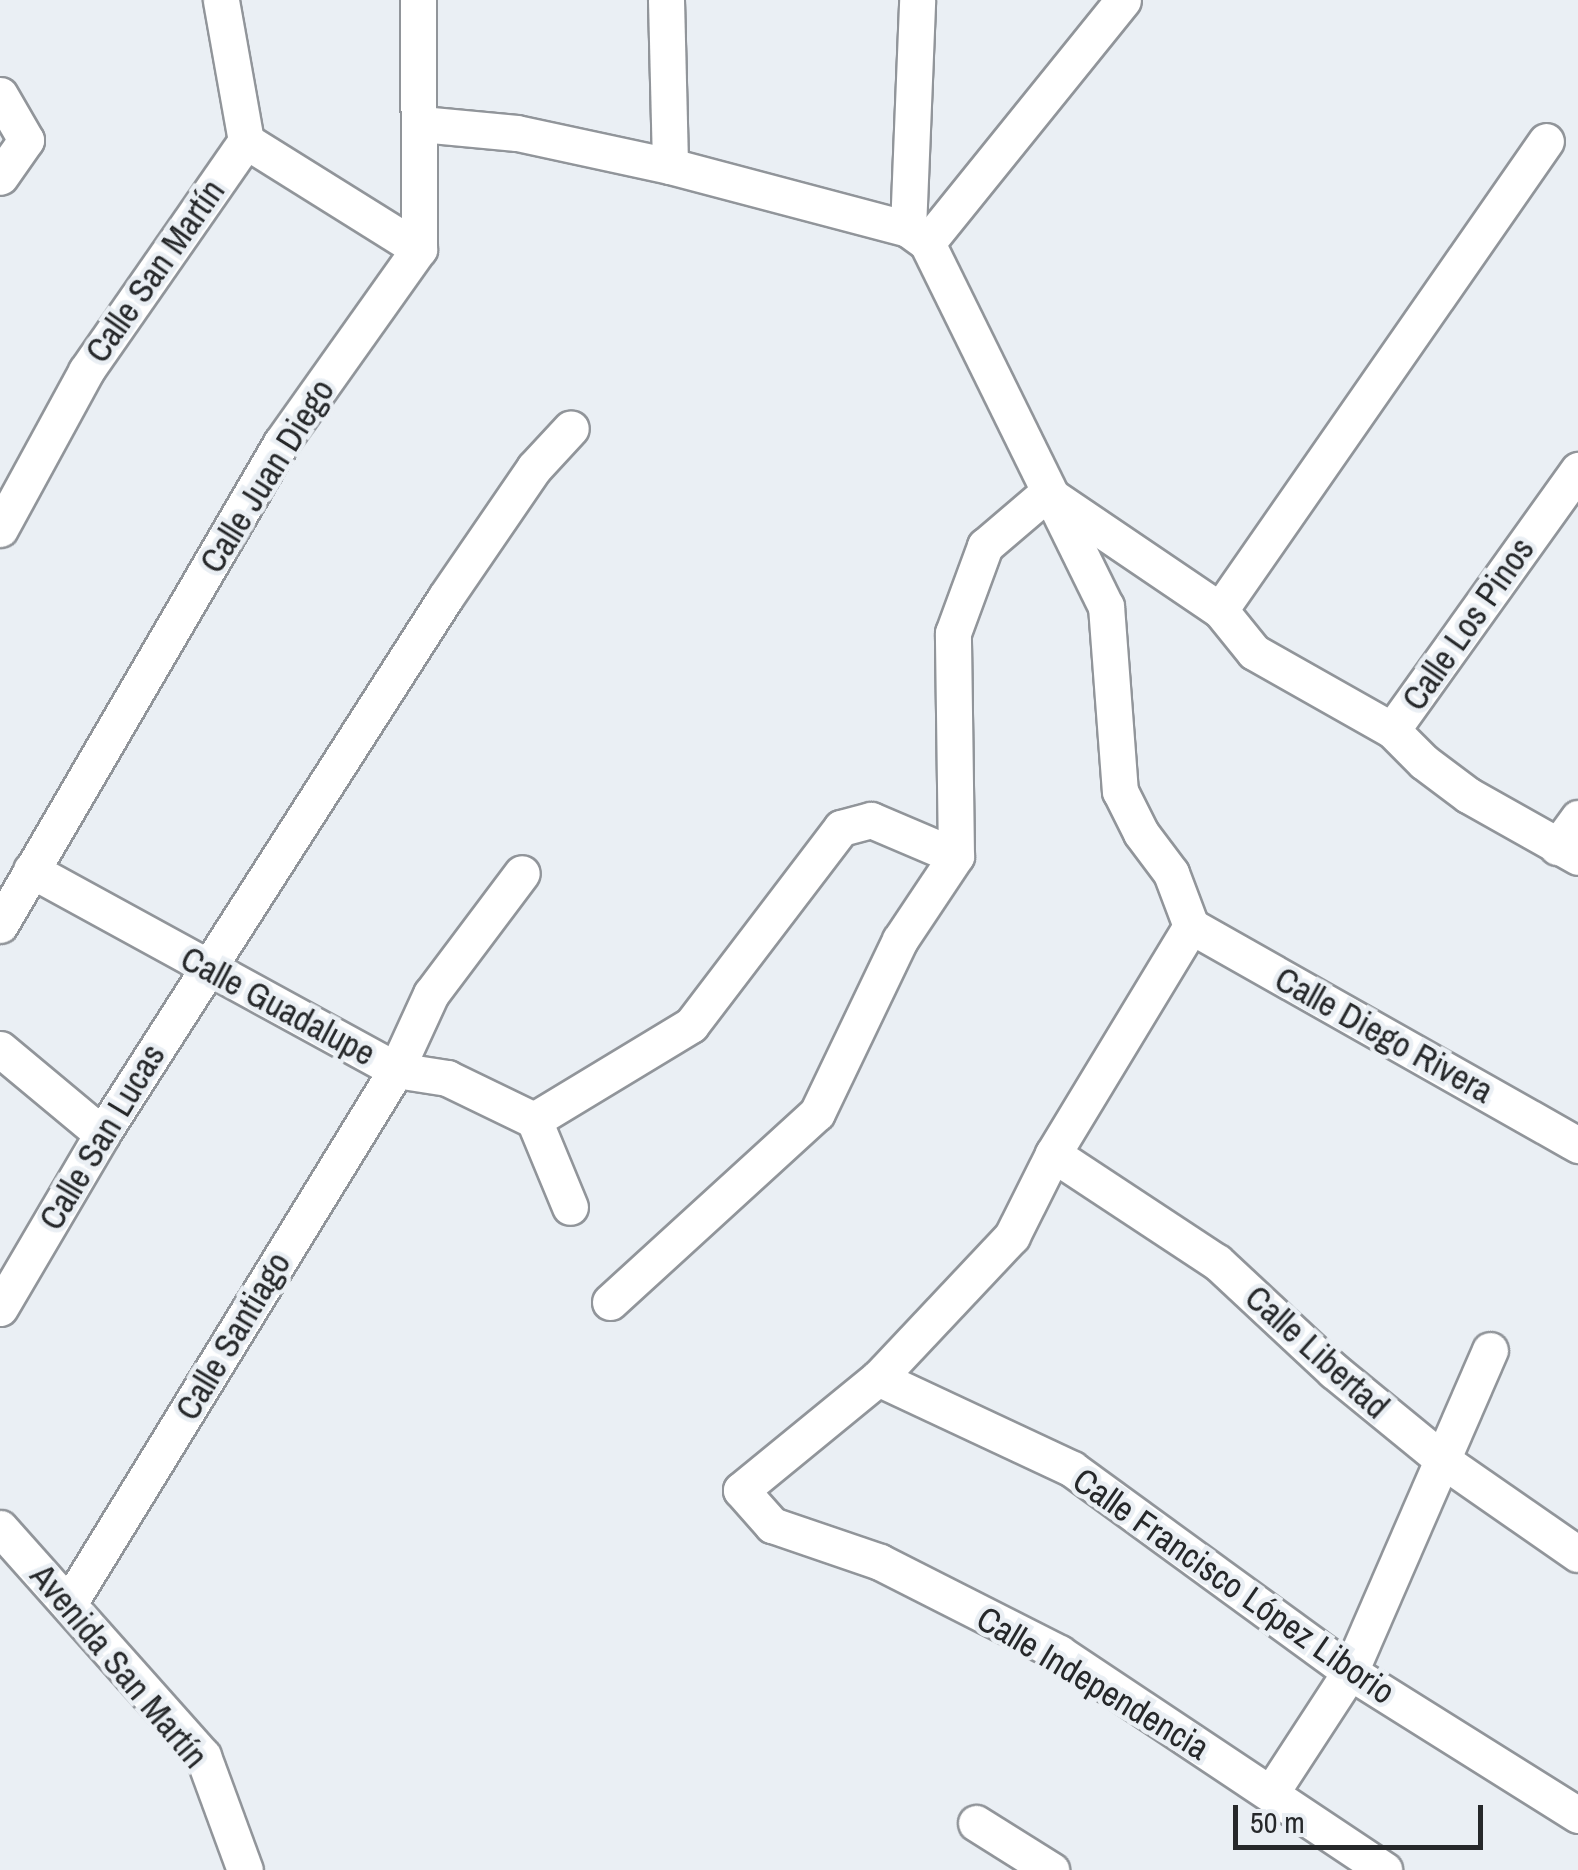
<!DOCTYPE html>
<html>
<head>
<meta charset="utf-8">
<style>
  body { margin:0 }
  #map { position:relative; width:1578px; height:1870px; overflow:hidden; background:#eaeff4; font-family:"Archivo Narrow",sans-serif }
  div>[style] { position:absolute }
  .roads { filter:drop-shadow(2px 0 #91959a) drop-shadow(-2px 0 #91959a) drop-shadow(0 2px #91959a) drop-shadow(0 -2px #91959a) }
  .minor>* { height:35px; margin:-17.5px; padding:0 17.5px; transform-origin:17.5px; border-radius:17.5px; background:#fff }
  span { translate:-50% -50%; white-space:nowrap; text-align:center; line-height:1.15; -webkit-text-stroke:9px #eaeff4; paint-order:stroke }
  .street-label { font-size:35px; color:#26282a }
  .scale { position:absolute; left:1233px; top:1805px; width:250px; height:45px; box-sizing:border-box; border:5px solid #26282a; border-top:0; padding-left:12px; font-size:30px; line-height:35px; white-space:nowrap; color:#26282a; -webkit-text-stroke:8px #eaeff4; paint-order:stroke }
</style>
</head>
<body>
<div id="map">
  <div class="roads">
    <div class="minor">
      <i style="left:666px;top:0;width:166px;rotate:88.6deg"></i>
      <i style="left:0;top:95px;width:52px;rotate:60deg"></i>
      <i style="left:26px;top:140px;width:45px;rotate:125.1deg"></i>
      <i style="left:421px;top:124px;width:96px;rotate:5.4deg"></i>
      <i style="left:517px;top:133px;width:157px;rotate:12.2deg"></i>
      <i style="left:670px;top:166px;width:246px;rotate:14.8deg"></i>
      <i style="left:908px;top:229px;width:24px;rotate:36deg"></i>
      <i style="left:927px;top:243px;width:405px;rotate:63.8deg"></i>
      <i style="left:1106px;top:606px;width:186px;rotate:85.7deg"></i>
      <i style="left:1120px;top:791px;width:47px;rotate:63.4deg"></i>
      <i style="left:1141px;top:833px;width:50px;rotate:53.1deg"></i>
      <i style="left:1171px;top:873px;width:57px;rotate:69.3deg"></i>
      <i style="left:246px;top:141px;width:204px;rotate:32deg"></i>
      <i style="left:908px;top:229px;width:229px;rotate:-87.7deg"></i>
      <i style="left:927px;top:243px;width:312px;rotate:-51.1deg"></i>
      <i style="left:0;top:529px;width:180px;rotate:-61.4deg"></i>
      <i style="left:86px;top:371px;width:280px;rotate:-55.2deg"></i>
      <i style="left:246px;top:141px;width:143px;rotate:-100.1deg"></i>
      <i style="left:1220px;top:610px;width:571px;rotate:-55.2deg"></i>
      <i style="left:1392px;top:730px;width:320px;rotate:-54.4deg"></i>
      <i style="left:1557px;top:847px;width:36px;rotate:-54deg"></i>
      <i style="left:31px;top:870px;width:416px;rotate:28.7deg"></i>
      <i style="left:396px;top:1070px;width:52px;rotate:8.9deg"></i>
      <i style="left:447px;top:1078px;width:97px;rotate:25.8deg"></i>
      <i style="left:0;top:925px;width:558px;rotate:-59.76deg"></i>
      <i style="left:281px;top:443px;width:238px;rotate:-54.6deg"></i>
      <i style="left:419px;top:249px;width:249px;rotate:-90.2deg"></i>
      <i style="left:1191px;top:926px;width:267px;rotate:121.2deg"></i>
      <i style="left:1053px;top:1154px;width:92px;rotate:116.6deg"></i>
      <i style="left:1012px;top:1236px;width:195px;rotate:133.3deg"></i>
      <i style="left:878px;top:1378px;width:177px;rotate:140.7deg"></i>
      <i style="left:741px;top:1490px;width:47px;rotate:48.5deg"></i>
      <i style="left:772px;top:1525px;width:114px;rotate:18.9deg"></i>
      <i style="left:880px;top:1562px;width:201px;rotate:26.9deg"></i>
      <i style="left:1059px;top:1653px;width:391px;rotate:33.7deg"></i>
      <i style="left:1191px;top:926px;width:445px;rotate:29.5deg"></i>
      <i style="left:0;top:1049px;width:133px;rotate:39.8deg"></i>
      <i style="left:534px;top:1120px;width:184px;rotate:-31.2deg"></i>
      <i style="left:691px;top:1025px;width:248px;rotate:-52.7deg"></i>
      <i style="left:841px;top:828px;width:31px;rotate:-15deg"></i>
      <i style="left:871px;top:820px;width:92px;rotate:23deg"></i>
      <i style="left:534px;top:1120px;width:94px;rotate:67.5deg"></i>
      <i style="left:1053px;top:1154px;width:196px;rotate:33.4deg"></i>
      <i style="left:1217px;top:1262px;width:160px;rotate:43deg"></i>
      <i style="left:1334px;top:1371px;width:142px;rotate:39.3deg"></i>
      <i style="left:1444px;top:1461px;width:163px;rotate:34.8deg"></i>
      <i style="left:610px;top:1302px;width:280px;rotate:-42.4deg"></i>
      <i style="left:817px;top:1113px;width:192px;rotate:-64.4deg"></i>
      <i style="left:900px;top:940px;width:101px;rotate:-56.3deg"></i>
      <i style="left:956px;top:856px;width:223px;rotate:-90.8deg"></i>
      <i style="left:953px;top:633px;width:93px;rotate:-69.8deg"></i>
      <i style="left:985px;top:546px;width:82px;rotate:-40.5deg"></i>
      <i style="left:1047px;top:493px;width:209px;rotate:34.1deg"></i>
      <i style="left:1220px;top:610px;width:54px;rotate:51deg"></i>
      <i style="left:1254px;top:652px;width:159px;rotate:29.5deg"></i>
      <i style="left:1392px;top:730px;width:45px;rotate:45deg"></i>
      <i style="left:1424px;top:762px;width:55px;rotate:36.9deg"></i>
      <i style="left:1468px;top:795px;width:126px;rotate:29.4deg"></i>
      <i style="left:0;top:1308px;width:202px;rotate:-59.6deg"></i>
      <i style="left:102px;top:1134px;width:636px;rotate:-57.38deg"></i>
      <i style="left:445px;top:598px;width:158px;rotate:-55.6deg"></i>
      <i style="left:534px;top:468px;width:54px;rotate:-47.2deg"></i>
      <i style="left:878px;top:1378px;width:214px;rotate:25.1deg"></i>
      <i style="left:1072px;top:1469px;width:344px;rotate:36.1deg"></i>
      <i style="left:1350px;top:1672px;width:269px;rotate:32.1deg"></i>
      <i style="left:0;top:1528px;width:305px;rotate:48.3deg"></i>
      <i style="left:203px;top:1756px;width:121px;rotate:69.8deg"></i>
      <i style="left:70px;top:1602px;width:624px;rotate:-58.5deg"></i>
      <i style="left:396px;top:1070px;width:84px;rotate:-65.3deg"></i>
      <i style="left:431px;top:994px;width:151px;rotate:-53.1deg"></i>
      <i style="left:1271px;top:1793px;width:145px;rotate:-56.9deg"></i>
      <i style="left:1350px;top:1672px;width:351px;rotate:-66.5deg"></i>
      <i style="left:976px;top:1823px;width:89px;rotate:32.1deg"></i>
    </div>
  </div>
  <div class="street-label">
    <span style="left:155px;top:271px;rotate:-55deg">Calle San Martín</span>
    <span style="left:267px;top:476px;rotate:-58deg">Calle Juan Diego</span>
    <span style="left:1468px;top:624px;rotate:-55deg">Calle Los Pinos</span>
    <span style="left:278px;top:1006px;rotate:28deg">Calle Guadalupe</span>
    <span style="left:1384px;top:1035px;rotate:29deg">Calle Diego Rivera</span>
    <span style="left:102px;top:1137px;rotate:-59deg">Calle San Lucas</span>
    <span style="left:233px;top:1336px;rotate:-59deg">Calle Santiago</span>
    <span style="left:1317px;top:1352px;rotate:42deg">Calle Libertad</span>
    <span style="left:1234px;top:1586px;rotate:35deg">Calle Francisco López Liborio</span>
    <span style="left:119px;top:1666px;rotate:50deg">Avenida San Martín</span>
    <span style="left:1093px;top:1683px;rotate:31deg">Calle Independencia</span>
  </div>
  <div class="scale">50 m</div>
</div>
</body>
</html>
